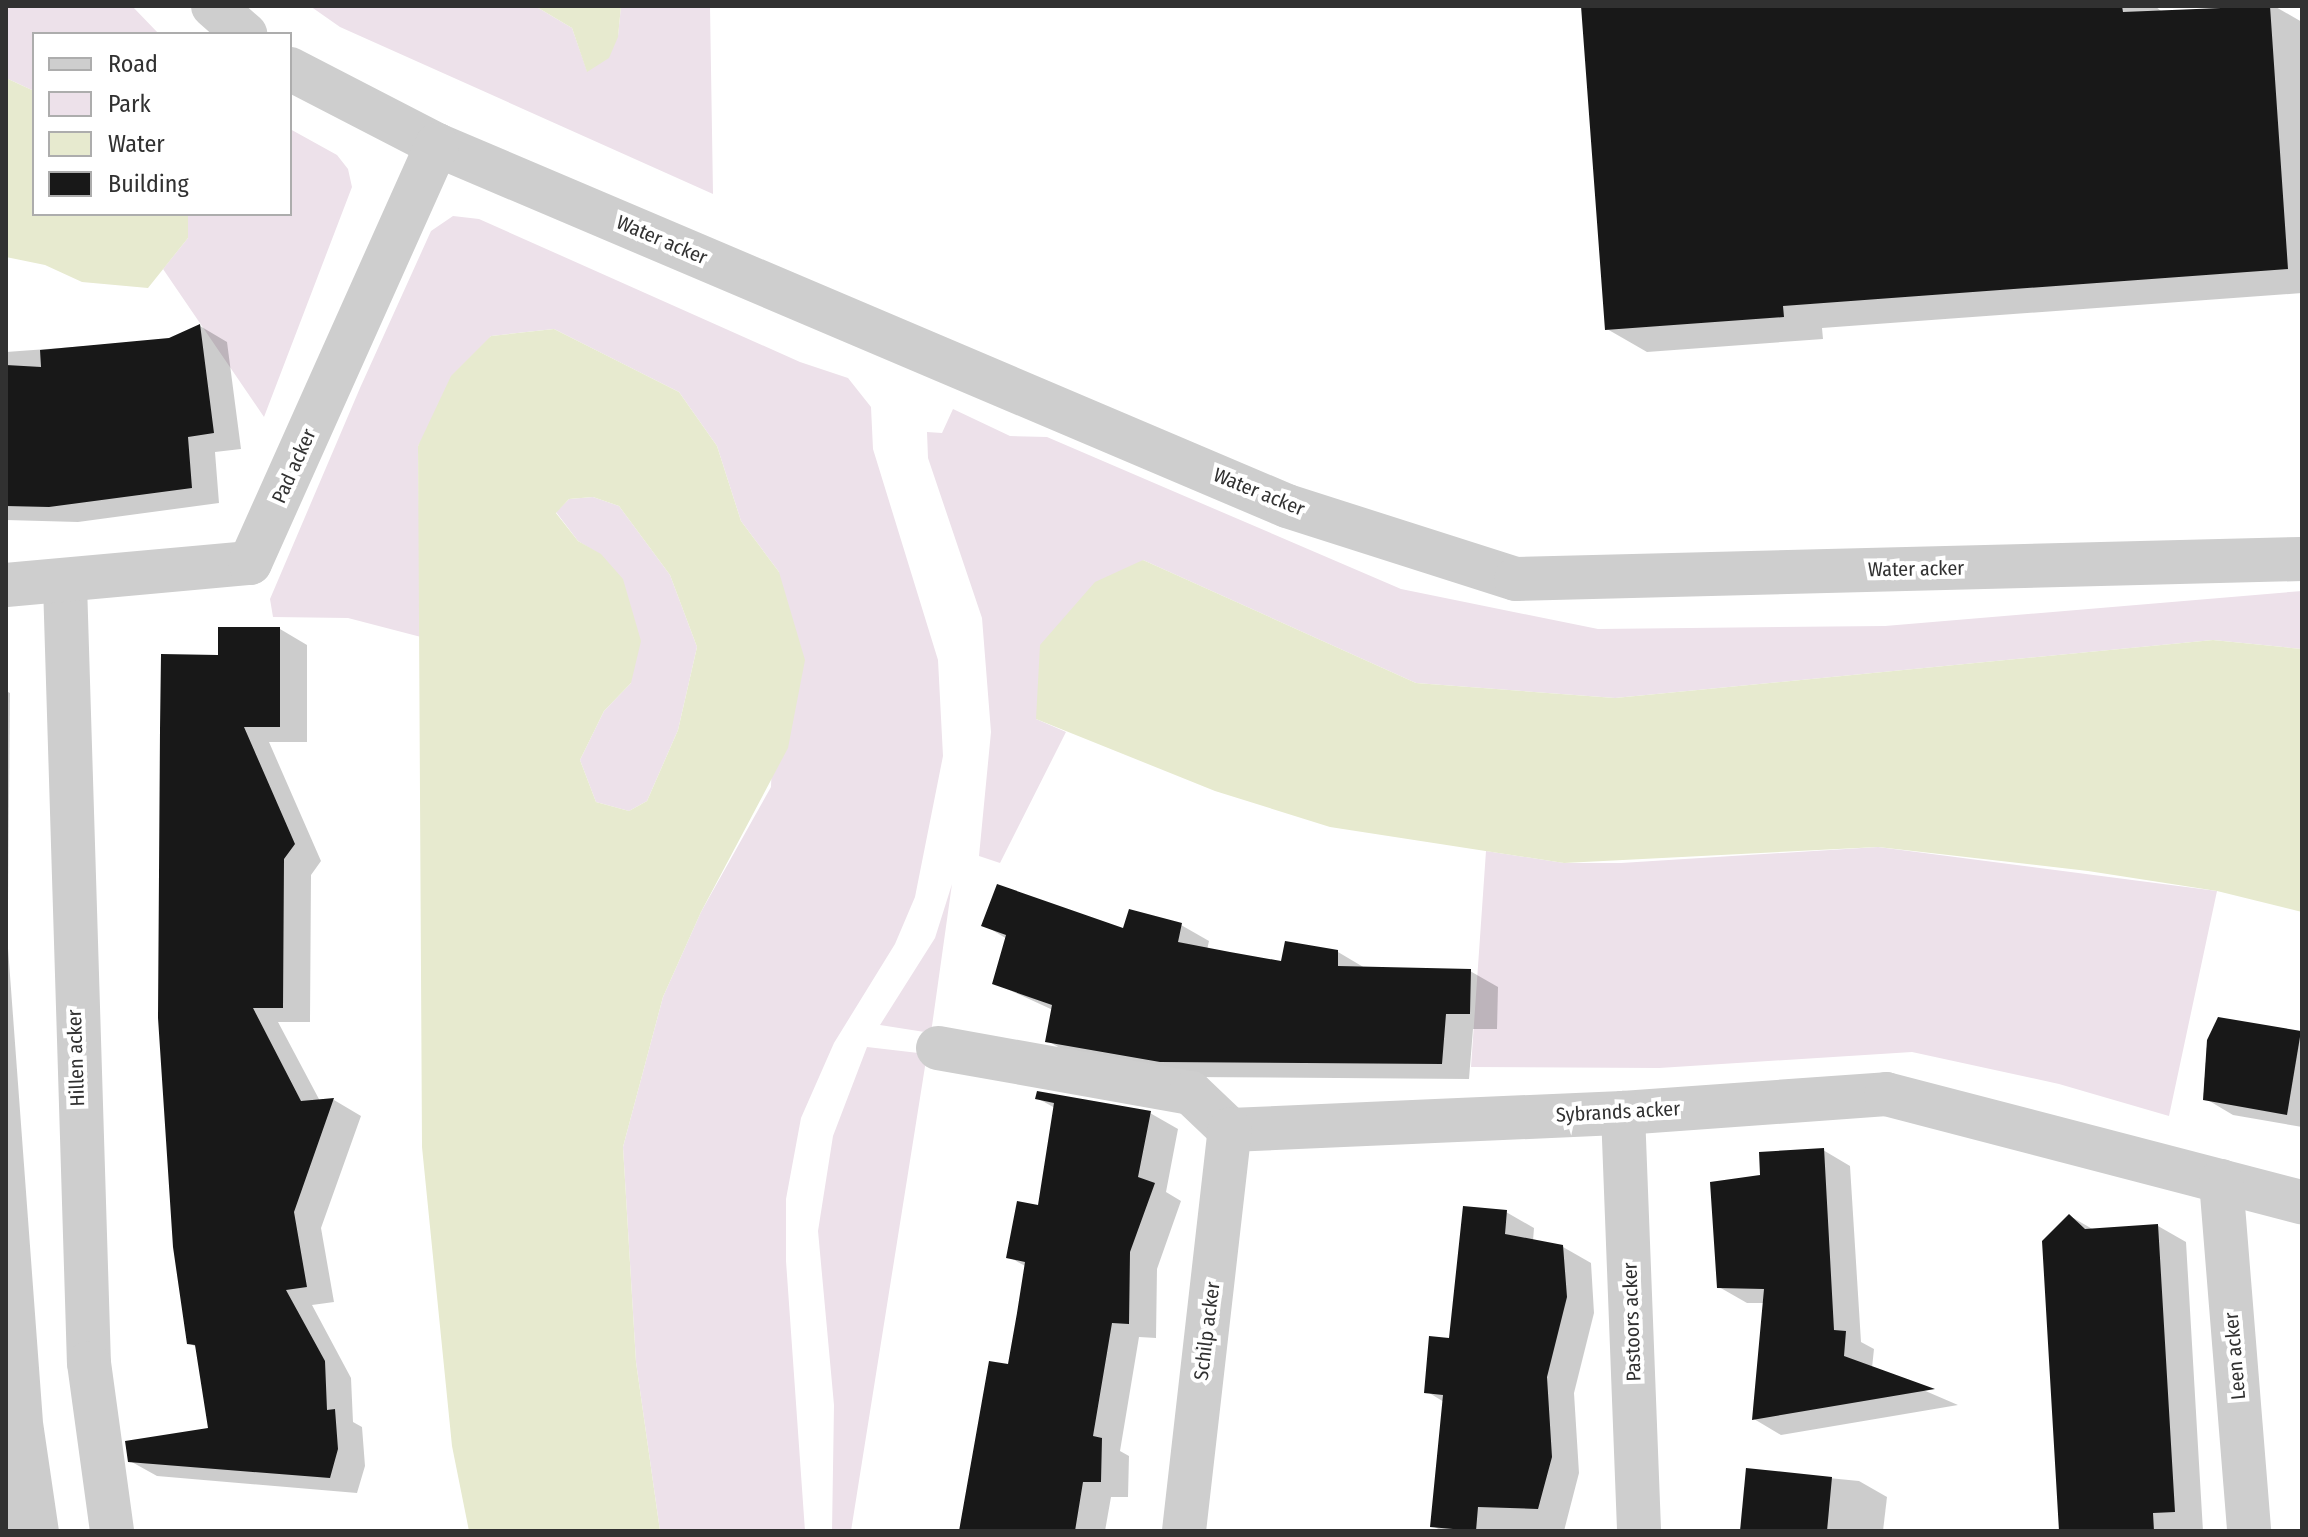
<!DOCTYPE html>
<html>
<head>
<meta charset="utf-8">
<style>
  body { margin:0 }
  #map { position:relative; width:2308px; height:1537px; overflow:hidden; background:#fff; font-family:"Fira Sans Condensed",sans-serif }
  div>[style] { position:absolute }
  .green>* { inset:0; background:#ede1ea }
  .water>* { inset:0; background:#e7eacf }
  .shadow>* { inset:0; background:#0003 }
  .building>* { inset:0; background:#181818 }
  .minor>* { height:44px; margin:-22px; padding:0 22px; transform-origin:22px; border-radius:22px; background:#cecece }
  span { translate:-50% -50%; white-space:nowrap; text-align:center; line-height:1.15; -webkit-text-stroke:8px #fff; paint-order:stroke }
  .street-label { font-size:20px; color:#313131 }
  .frame { position:absolute; inset:0; border:8px solid #313131; pointer-events:none }
  .legend { position:absolute; left:32px; top:32px; width:260px; height:184px; box-sizing:border-box; background:#fff; border:2px solid #adadad; margin:0; padding:10px 14px; list-style:none; font-size:24px; color:#313131 }
  .legend li { display:flex; align-items:center; gap:16px; height:40px }
  .legend b { width:40px; border:2px solid #adadad }
</style>
</head>
<body>
<div id="map">
  <div class="green">
    <i style="clip-path:polygon(6px 6px,132px 6px,159px 34px,34px 34px,34px 91px,6px 78px)"></i>
    <i style="clip-path:polygon(310px 6px,535px 6px,572px 28px,587px 71px,618px 36px,621px 6px,710px 6px,713px 194px,340px 27px)"></i>
    <i style="clip-path:polygon(290px 129px,337px 155px,348px 169px,352px 187px,264px 417px,163px 269px,188px 238px,188px 214px,290px 214px)"></i>
    <i style="clip-path:polygon(453px 216px,479px 219px,800px 362px,848px 378px,871px 407px,873px 449px,938px 660px,943px 756px,915px 897px,895px 944px,834px 1043px,801px 1118px,786px 1199px,786px 1261px,805px 1531px,660px 1531px,636px 1362px,623px 1147px,663px 997px,701px 912px,771px 787px,779px 572px,741px 521px,717px 446px,679px 392px,554px 329px,491px 336px,418px 446px,421px 637px,348px 618px,273px 617px,270px 599px,360px 388px,431px 231px)"></i>
    <i style="clip-path:polygon(953px 409px,1010px 436px,1047px 437px,1401px 589px,1598px 629px,1885px 626px,2302px 591px,2302px 649px,2213px 640px,1615px 698px,1416px 683px,1143px 560px,1036px 719px,1066px 732px,1000px 863px,979px 856px,991px 732px,982px 618px,928px 458px,927px 432px,942px 433px)"></i>
    <i style="clip-path:polygon(593px 497px,619px 506px,670px 575px,697px 647px,678px 730px,647px 801px,629px 811px,596px 802px,580px 760px,604px 711px,631px 683px,601px 555px,578px 541px,556px 512px,569px 499px)"></i>
    <i style="clip-path:polygon(1878px 847px,2217px 891px,2169px 1116px,2059px 1084px,1912px 1052px,1659px 1068px,1471px 1067px,1486px 851px,1564px 863px,1621px 863px)"></i>
    <i style="clip-path:polygon(952px 884px,931px 1033px,880px 1025px,935px 938px)"></i>
    <i style="clip-path:polygon(867px 1047px,927px 1054px,851px 1531px,832px 1531px,834px 1405px,818px 1231px,833px 1136px)"></i>
  </div>
  <div class="water">
    <i style="clip-path:polygon(535px 6px,621px 6px,618px 37px,609px 58px,587px 72px,572px 28px)"></i>
    <i style="clip-path:polygon(6px 78px,34px 91px,34px 214px,188px 214px,188px 238px,148px 288px,82px 282px,45px 265px,6px 257px)"></i>
    <i style="clip-path:polygon(evenodd,554px 329px,679px 392px,717px 446px,741px 521px,779px 572px,805px 660px,788px 748px,701px 912px,663px 997px,623px 1147px,636px 1362px,660px 1531px,469px 1531px,452px 1446px,422px 1147px,418px 446px,451px 376px,491px 336px,554px 329px,593px 497px,619px 506px,670px 575px,697px 647px,678px 730px,647px 801px,629px 811px,596px 802px,580px 760px,604px 711px,631px 683px,641px 641px,623px 579px,601px 554px,578px 541px,556px 513px,569px 499px,593px 497px)"></i>
    <i style="clip-path:polygon(1143px 560px,1416px 683px,1615px 698px,2213px 640px,2302px 649px,2302px 912px,2217px 891px,2088px 871px,1878px 847px,1564px 863px,1330px 827px,1215px 791px,1036px 719px,1040px 645px,1095px 582px)"></i>
  </div>
  <div class="shadow">
    <i style="clip-path:polygon(1583px 6px,2155px 6px,2161px 11px,2274px 6px,2302px 22px,2302px 293px,1822px 328px,1823px 339px,1647px 352px,1607px 329px)"></i>
    <i style="clip-path:polygon(200px 326px,227px 342px,241px 449px,215px 452px,219px 503px,78px 522px,6px 520px,6px 352px,169px 340px)"></i>
    <i style="clip-path:polygon(280px 629px,307px 645px,307px 742px,269px 742px,321px 861px,311px 875px,310px 1022px,278px 1022px,320px 1101px,334px 1100px,361px 1116px,321px 1228px,334px 1302px,312px 1305px,351px 1378px,353px 1422px,362px 1427px,365px 1466px,357px 1493px,157px 1476px,130px 1461px,211px 1430px,198px 1348px,189px 1343px,220px 657px)"></i>
    <i style="clip-path:polygon(6px 691px,10px 693px,8px 903px,6px 903px)"></i>
    <i style="clip-path:polygon(6px 921px,43px 1422px,59px 1531px,6px 1531px)"></i>
    <i style="clip-path:polygon(984px 925px,1124px 930px,1181px 925px,1209px 941px,1207px 950px,1282px 963px,1338px 952px,1365px 968px,1470px 971px,1498px 987px,1497px 1029px,1473px 1029px,1469px 1079px,1189px 1077px,1075px 1057px,1048px 1041px,1053px 1010px,994px 983px,1007px 939px)"></i>
    <i style="clip-path:polygon(2302px 1020px,2302px 1127px,2233px 1115px,2206px 1099px,2300px 1033px)"></i>
    <i style="clip-path:polygon(1037px 1098px,1150px 1113px,1178px 1129px,1166px 1192px,1181px 1201px,1157px 1269px,1156px 1338px,1139px 1337px,1120px 1451px,1129px 1456px,1128px 1497px,1111px 1497px,1105px 1531px,960px 1531px,1009px 1367px,1027px 1267px,1009px 1257px,1039px 1207px,1055px 1108px)"></i>
    <i style="clip-path:polygon(1823px 1150px,1850px 1166px,1861px 1342px,1874px 1349px,1872px 1368px,1958px 1405px,1781px 1435px,1754px 1419px,1765px 1303px,1747px 1303px,1719px 1287px,1762px 1177px)"></i>
    <i style="clip-path:polygon(1506px 1212px,1534px 1228px,1533px 1241px,1563px 1247px,1591px 1263px,1594px 1313px,1574px 1393px,1579px 1473px,1564px 1531px,1442px 1531px,1433px 1526px,1444px 1402px,1426px 1391px)"></i>
    <i style="clip-path:polygon(2070px 1216px,2094px 1230px,2158px 1226px,2186px 1242px,2203px 1531px,2060px 1531px)"></i>
    <i style="clip-path:polygon(1748px 1470px,1859px 1481px,1887px 1497px,1883px 1531px,1742px 1531px)"></i>
  </div>
  <div class="building">
    <i style="clip-path:polygon(1581px 6px,2122px 6px,2123px 12px,2270px 6px,2288px 269px,1783px 306px,1784px 317px,1605px 330px)"></i>
    <i style="clip-path:polygon(200px 324px,214px 433px,188px 437px,192px 488px,49px 507px,6px 506px,6px 365px,41px 367px,40px 350px,169px 338px)"></i>
    <i style="clip-path:polygon(218px 627px,280px 627px,280px 727px,244px 727px,295px 844px,284px 859px,283px 1008px,253px 1008px,301px 1101px,334px 1098px,294px 1212px,307px 1287px,286px 1290px,325px 1361px,327px 1410px,335px 1409px,338px 1449px,330px 1478px,128px 1462px,125px 1441px,208px 1428px,195px 1345px,187px 1344px,173px 1247px,158px 1018px,160px 729px,161px 654px,218px 655px)"></i>
    <i style="clip-path:polygon(997px 884px,1123px 928px,1129px 909px,1182px 923px,1178px 942px,1230px 952px,1281px 961px,1285px 941px,1338px 950px,1338px 966px,1471px 969px,1470px 1014px,1446px 1014px,1442px 1064px,1160px 1062px,1045px 1042px,1052px 1005px,992px 984px,1006px 935px,981px 926px)"></i>
    <i style="clip-path:polygon(2218px 1017px,2301px 1031px,2287px 1115px,2203px 1100px,2207px 1040px)"></i>
    <i style="clip-path:polygon(1037px 1091px,1151px 1111px,1138px 1177px,1155px 1183px,1130px 1252px,1129px 1324px,1112px 1323px,1093px 1436px,1102px 1438px,1101px 1482px,1083px 1482px,1075px 1531px,959px 1531px,989px 1361px,1008px 1364px,1017px 1313px,1025px 1262px,1006px 1258px,1017px 1201px,1038px 1205px,1054px 1103px,1035px 1099px)"></i>
    <i style="clip-path:polygon(1824px 1148px,1834px 1330px,1846px 1331px,1844px 1356px,1935px 1389px,1752px 1420px,1764px 1289px,1717px 1288px,1710px 1182px,1760px 1175px,1759px 1152px)"></i>
    <i style="clip-path:polygon(1463px 1206px,1507px 1210px,1505px 1234px,1563px 1245px,1567px 1297px,1547px 1377px,1552px 1457px,1538px 1509px,1478px 1507px,1476px 1531px,1430px 1527px,1443px 1395px,1424px 1393px,1429px 1336px,1449px 1338px)"></i>
    <i style="clip-path:polygon(2069px 1214px,2085px 1229px,2158px 1224px,2175px 1512px,2153px 1513px,2154px 1531px,2059px 1531px,2042px 1241px)"></i>
    <i style="clip-path:polygon(1746px 1468px,1832px 1477px,1827px 1531px,1740px 1531px)"></i>
  </div>
  <div class="minor">
    <i style="left:213px;top:6px;width:43px;rotate:41.2deg"></i>
    <i style="left:290px;top:69px;width:165px;rotate:27.3deg"></i>
    <i style="left:437px;top:145px;width:923px;rotate:23.01deg"></i>
    <i style="left:1287px;top:506px;width:240px;rotate:17.7deg"></i>
    <i style="left:1516px;top:579px;width:786px;rotate:-1.46deg"></i>
    <i style="left:65px;top:584px;width:779px;rotate:88.24deg"></i>
    <i style="left:89px;top:1363px;width:170px;rotate:82.2deg"></i>
    <i style="left:6px;top:585px;width:245px;rotate:-5.2deg"></i>
    <i style="left:250px;top:563px;width:458px;rotate:-65.9deg"></i>
    <i style="left:938px;top:1048px;width:257px;rotate:10.1deg"></i>
    <i style="left:1191px;top:1093px;width:54px;rotate:43.5deg"></i>
    <i style="left:1230px;top:1130px;width:393px;rotate:-2.5deg"></i>
    <i style="left:1623px;top:1113px;width:264px;rotate:-4.1deg"></i>
    <i style="left:1886px;top:1094px;width:430px;rotate:14.6deg"></i>
    <i style="left:1623px;top:1113px;width:418px;rotate:87.8deg"></i>
    <i style="left:2221px;top:1181px;width:351px;rotate:85.4deg"></i>
    <i style="left:1184px;top:1531px;width:404px;rotate:-83.5deg"></i>
  </div>
  <div class="street-label">
    <span style="left:662px;top:240px;rotate:23deg">Water acker</span>
    <span style="left:294px;top:466px;rotate:-66deg">Pad acker</span>
    <span style="left:1259px;top:492px;rotate:22deg">Water acker</span>
    <span style="left:1916px;top:569px;rotate:-1deg">Water acker</span>
    <span style="left:76px;top:1058px;rotate:-92deg">Hillen acker</span>
    <span style="left:1618px;top:1112px;rotate:-3deg">Sybrands acker</span>
    <span style="left:1632px;top:1322px;rotate:-92deg">Pastoors acker</span>
    <span style="left:1207px;top:1331px;rotate:-83deg">Schilp acker</span>
    <span style="left:2235px;top:1356px;rotate:-95deg">Leen acker</span>
  </div>
  <div class="frame"></div>
  <ul class="legend">
  <li><b style="height:10px;background:#cecece"></b>Road</li>
  <li><b style="height:22px;background:#ede1ea"></b>Park</li>
  <li><b style="height:22px;background:#e7eacf"></b>Water</li>
  <li><b style="height:22px;background:#181818"></b>Building</li>
  </ul>
</div>
</body>
</html>
